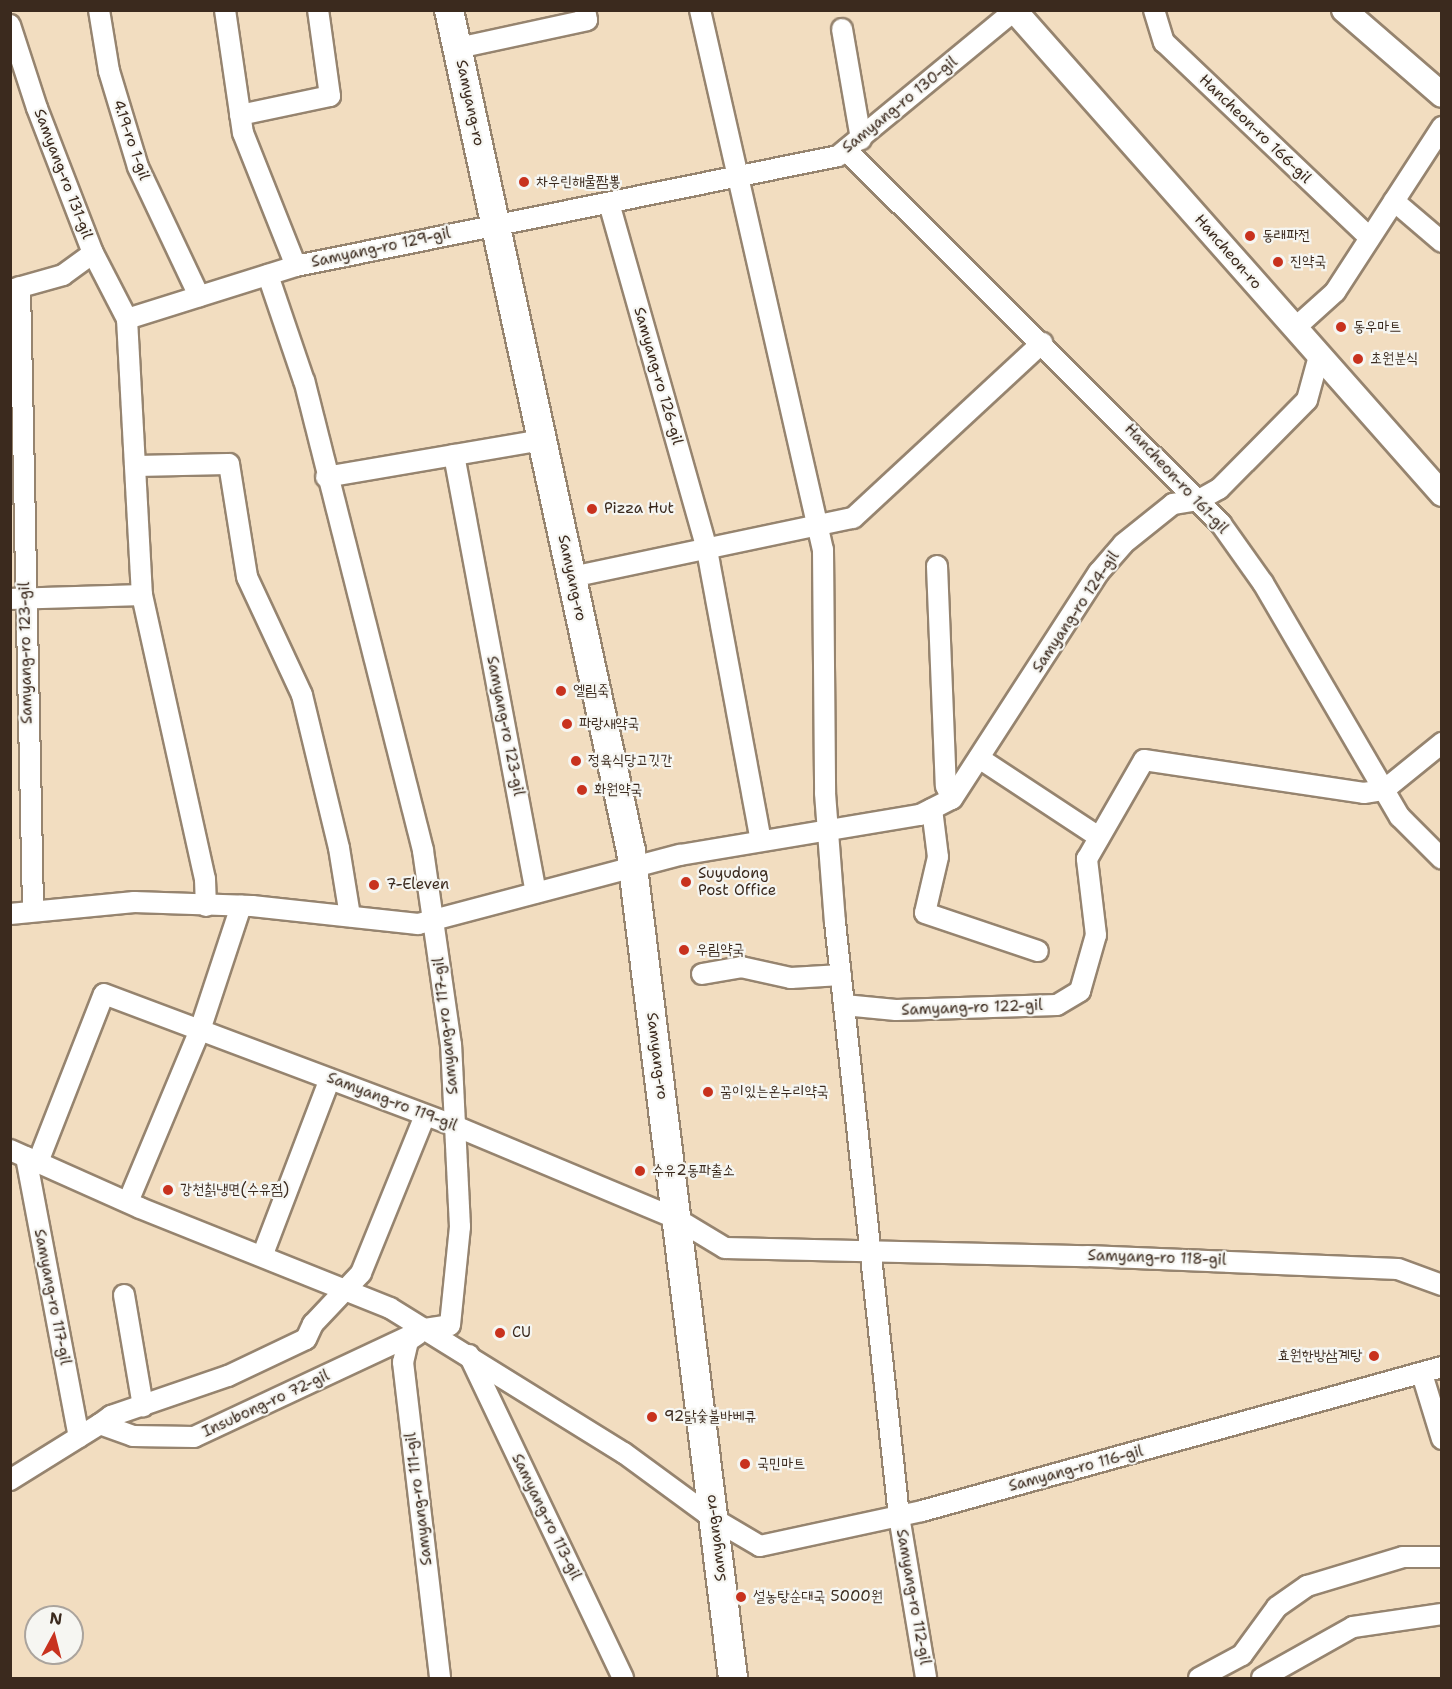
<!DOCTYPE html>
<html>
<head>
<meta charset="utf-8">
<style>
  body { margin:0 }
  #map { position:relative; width:1452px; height:1689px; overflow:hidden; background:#f2ddc0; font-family:"Shantell Sans","Poor Story",sans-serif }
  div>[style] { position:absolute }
  .roads { filter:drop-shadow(2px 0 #96846f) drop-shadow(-2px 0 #96846f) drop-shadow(0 2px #96846f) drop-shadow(0 -2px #96846f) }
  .minor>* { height:20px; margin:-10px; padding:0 10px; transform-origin:10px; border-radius:10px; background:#fff }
  .tertiary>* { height:24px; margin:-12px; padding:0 12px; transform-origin:12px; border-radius:12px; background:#fff }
  .secondary>* { height:28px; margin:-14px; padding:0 14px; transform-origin:14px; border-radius:14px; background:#fff }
  .dots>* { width:16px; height:16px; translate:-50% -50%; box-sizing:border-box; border:3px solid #f6f6f2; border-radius:50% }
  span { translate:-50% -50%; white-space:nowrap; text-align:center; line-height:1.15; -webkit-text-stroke:4.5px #f6f6f2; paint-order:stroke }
  .street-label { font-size:15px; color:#3b2a1e }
  .poi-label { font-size:15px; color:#3b2a1e }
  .left { translate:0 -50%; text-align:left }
  .right { translate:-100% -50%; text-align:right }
  .frame { position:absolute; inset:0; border:12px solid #3b2a1e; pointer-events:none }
  .north { position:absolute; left:24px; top:1605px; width:60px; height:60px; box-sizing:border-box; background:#f6f6f2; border:2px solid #aba49d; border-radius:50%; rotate:7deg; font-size:16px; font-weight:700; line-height:24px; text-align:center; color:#3b2a1e }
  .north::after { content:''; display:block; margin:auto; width:21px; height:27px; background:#c8321e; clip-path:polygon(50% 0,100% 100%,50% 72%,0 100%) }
</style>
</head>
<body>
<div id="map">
  <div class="roads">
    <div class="minor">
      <i style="left:99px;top:10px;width:62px;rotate:80.7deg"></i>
      <i style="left:109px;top:71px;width:100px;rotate:73.2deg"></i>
      <i style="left:138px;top:167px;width:143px;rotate:64.7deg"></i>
      <i style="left:225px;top:10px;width:124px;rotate:81.7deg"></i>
      <i style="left:243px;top:133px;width:143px;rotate:68.3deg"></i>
      <i style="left:700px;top:10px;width:554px;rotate:77.17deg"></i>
      <i style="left:823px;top:550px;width:243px;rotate:89.5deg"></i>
      <i style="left:825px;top:793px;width:129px;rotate:85.6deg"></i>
      <i style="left:835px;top:922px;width:597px;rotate:83.85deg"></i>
      <i style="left:899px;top:1516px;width:164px;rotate:80.5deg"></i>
      <i style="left:1154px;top:10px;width:34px;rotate:73deg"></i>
      <i style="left:1164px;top:42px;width:284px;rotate:43.6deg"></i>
      <i style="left:10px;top:25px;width:87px;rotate:72deg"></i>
      <i style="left:37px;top:108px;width:155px;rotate:68.9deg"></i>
      <i style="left:93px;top:253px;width:74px;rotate:62.7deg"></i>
      <i style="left:127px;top:319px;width:276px;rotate:86.9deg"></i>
      <i style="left:142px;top:595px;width:291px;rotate:77.5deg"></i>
      <i style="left:205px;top:879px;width:27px;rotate:88deg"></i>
      <i style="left:842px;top:29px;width:112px;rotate:80.2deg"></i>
      <i style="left:458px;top:48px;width:132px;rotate:-12.2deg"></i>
      <i style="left:587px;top:20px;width:10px;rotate:-101deg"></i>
      <i style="left:240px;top:115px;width:92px;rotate:-11.9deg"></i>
      <i style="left:330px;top:96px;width:87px;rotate:-97.9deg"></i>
      <i style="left:846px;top:150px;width:530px;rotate:44.92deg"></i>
      <i style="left:1221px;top:524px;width:72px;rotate:54.6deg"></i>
      <i style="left:1263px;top:583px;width:271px;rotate:59.7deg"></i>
      <i style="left:1400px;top:817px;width:59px;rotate:45deg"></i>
      <i style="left:1394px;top:201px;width:63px;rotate:40.5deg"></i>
      <i style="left:609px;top:203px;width:361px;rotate:74.2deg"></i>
      <i style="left:707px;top:550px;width:295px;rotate:79.5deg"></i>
      <i style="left:20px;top:287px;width:623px;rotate:88.8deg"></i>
      <i style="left:10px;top:290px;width:55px;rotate:-15.8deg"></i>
      <i style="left:63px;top:275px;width:37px;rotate:-36deg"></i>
      <i style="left:127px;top:319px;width:177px;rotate:-17.4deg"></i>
      <i style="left:296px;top:266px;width:553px;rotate:-11.47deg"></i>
      <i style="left:838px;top:156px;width:228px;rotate:-39.5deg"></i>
      <i style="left:1295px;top:328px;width:54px;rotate:-42deg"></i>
      <i style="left:1335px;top:292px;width:197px;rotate:-57deg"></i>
      <i style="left:454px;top:455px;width:445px;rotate:79.4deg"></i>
      <i style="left:135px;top:466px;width:94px;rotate:-1.2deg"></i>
      <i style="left:229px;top:464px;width:114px;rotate:80.9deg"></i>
      <i style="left:247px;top:577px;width:130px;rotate:65deg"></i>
      <i style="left:302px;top:695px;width:157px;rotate:76.4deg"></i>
      <i style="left:339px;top:848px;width:69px;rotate:80.8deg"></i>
      <i style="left:326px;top:477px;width:219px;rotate:-9.7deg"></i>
      <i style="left:937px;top:566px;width:220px;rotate:87.7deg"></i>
      <i style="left:946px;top:786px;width:14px;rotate:65deg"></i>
      <i style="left:572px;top:577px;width:287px;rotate:-11.9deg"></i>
      <i style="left:853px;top:518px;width:258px;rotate:-42.8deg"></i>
      <i style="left:10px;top:599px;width:132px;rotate:-1.7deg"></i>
      <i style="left:979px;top:758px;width:144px;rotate:33.4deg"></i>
      <i style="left:932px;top:809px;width:48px;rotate:82.9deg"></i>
      <i style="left:938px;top:857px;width:57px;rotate:103.1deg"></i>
      <i style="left:925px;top:913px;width:119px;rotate:18.6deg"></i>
      <i style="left:10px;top:914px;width:125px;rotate:-5.5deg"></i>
      <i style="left:134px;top:902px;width:118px;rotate:1.9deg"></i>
      <i style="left:252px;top:906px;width:167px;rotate:6.2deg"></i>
      <i style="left:418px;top:924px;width:271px;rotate:-14.8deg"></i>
      <i style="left:680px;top:855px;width:243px;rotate:-9.5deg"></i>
      <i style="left:920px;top:815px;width:36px;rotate:-27deg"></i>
      <i style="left:952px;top:799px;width:270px;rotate:-57.1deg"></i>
      <i style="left:1099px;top:572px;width:37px;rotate:-49deg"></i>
      <i style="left:1123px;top:544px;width:64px;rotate:-38.7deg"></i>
      <i style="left:1173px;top:504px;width:26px;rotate:-9deg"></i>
      <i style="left:1199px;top:500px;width:23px;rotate:-29deg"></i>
      <i style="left:1219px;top:489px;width:125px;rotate:-45.3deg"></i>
      <i style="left:1307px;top:400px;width:46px;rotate:-74.7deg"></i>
      <i style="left:702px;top:974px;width:40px;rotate:-10deg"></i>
      <i style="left:741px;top:967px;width:51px;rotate:12.4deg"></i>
      <i style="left:791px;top:978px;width:50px;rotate:-3.4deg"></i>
      <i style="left:844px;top:1005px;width:52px;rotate:5.5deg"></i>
      <i style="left:896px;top:1010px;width:161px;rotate:-1.8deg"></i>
      <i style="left:1057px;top:1005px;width:27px;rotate:-31deg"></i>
      <i style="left:1080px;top:991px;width:58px;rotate:-74.1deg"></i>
      <i style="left:1096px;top:935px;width:77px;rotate:-96.8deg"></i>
      <i style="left:1087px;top:859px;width:114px;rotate:-60.1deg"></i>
      <i style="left:1144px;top:760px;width:222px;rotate:8.5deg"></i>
      <i style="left:1364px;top:793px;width:20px;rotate:-9deg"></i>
      <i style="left:1384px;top:790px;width:75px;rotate:-39deg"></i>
      <i style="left:10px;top:1150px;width:142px;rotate:24deg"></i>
      <i style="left:140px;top:1208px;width:269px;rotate:21.8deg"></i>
      <i style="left:390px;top:1308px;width:275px;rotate:31.8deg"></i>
      <i style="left:624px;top:1453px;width:112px;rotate:36.3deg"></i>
      <i style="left:714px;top:1519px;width:53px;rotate:30.4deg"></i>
      <i style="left:760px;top:1546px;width:166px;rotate:-12.2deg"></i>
      <i style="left:922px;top:1511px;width:540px;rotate:-15.48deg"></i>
      <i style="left:26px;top:1157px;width:285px;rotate:79.3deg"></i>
      <i style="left:38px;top:1162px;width:180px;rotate:-68.6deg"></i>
      <i style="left:104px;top:994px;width:375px;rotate:20.6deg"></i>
      <i style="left:455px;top:1126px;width:241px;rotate:22.7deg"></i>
      <i style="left:677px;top:1219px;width:56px;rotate:31.1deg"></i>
      <i style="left:725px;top:1248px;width:362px;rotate:1.3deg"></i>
      <i style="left:1087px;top:1256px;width:311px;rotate:2.4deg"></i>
      <i style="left:1398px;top:1269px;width:47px;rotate:20deg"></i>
      <i style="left:128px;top:1202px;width:186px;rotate:-67.3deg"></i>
      <i style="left:200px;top:1030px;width:131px;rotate:-71.7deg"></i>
      <i style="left:263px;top:1254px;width:187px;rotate:-69.1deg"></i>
      <i style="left:124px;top:1295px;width:113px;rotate:80.3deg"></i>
      <i style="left:418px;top:1334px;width:12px;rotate:145deg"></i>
      <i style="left:408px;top:1341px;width:22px;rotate:103deg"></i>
      <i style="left:403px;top:1362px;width:318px;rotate:83.3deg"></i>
      <i style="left:469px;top:1355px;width:358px;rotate:64.5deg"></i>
      <i style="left:1422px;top:1374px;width:68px;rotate:72.9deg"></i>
      <i style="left:100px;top:1424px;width:14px;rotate:-36deg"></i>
      <i style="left:111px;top:1416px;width:124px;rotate:-18.9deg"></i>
      <i style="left:228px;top:1376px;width:86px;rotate:-25.4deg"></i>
      <i style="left:306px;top:1339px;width:17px;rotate:-65deg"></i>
      <i style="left:313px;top:1324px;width:70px;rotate:-46.7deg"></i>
      <i style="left:361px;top:1273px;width:170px;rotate:-67.9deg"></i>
      <i style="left:10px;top:1480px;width:106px;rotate:-31.9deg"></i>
      <i style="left:100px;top:1424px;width:35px;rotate:20deg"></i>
      <i style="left:133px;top:1436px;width:61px;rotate:0.9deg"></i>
      <i style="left:194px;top:1437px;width:255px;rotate:-25.1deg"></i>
      <i style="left:425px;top:1329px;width:25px;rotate:-9deg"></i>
      <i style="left:450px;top:1325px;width:99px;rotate:-84.2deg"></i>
      <i style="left:460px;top:1227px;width:182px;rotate:-92.8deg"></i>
      <i style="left:451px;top:1045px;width:197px;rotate:-98.2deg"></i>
      <i style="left:423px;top:850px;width:484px;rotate:-104.2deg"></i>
      <i style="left:304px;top:381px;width:112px;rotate:-108.8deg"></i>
      <i style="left:1199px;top:1678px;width:49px;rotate:-28.1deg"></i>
      <i style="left:1242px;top:1655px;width:59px;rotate:-53.9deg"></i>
      <i style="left:1277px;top:1607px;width:37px;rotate:-35deg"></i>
      <i style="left:1307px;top:1586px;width:100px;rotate:-16.8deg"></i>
      <i style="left:1403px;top:1557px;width:39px"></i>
      <i style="left:1262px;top:1678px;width:104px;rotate:-29.3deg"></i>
      <i style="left:1353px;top:1627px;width:90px;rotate:-8.3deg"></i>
    </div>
    <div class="tertiary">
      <i style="left:1014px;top:10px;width:646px;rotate:48.51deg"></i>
      <i style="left:1344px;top:10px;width:130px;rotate:40.9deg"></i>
    </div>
    <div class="secondary">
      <i style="left:449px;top:10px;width:860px;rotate:77.79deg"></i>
      <i style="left:631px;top:851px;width:833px;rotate:82.97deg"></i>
    </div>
  </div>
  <div class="dots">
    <i style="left:524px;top:182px;background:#c8321e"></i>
    <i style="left:1250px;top:236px;background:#c8321e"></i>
    <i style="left:1278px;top:262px;background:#c8321e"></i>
    <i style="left:1341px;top:327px;background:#c8321e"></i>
    <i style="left:1358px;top:359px;background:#c8321e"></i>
    <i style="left:592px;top:509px;background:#c8321e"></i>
    <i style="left:561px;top:691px;background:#c8321e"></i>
    <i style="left:567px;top:724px;background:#c8321e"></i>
    <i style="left:576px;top:761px;background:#c8321e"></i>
    <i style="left:582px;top:790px;background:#c8321e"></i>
    <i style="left:686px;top:882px;background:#c8321e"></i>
    <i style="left:374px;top:885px;background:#c8321e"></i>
    <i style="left:684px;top:950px;background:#c8321e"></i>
    <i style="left:708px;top:1092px;background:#c8321e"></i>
    <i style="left:640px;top:1171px;background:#c8321e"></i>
    <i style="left:168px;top:1190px;background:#c8321e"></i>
    <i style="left:500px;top:1333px;background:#c8321e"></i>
    <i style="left:1374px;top:1356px;background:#c8321e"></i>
    <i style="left:652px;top:1417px;background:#c8321e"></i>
    <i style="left:745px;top:1464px;background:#c8321e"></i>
    <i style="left:741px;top:1597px;background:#c8321e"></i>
  </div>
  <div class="street-label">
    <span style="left:470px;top:103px;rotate:78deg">Samyang-ro</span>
    <span style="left:900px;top:105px;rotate:-39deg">Samyang-ro 130-gil</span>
    <span style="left:1255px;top:129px;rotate:44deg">Hancheon-ro 166-gil</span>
    <span style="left:131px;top:140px;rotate:71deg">4.19-ro 1-gil</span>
    <span style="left:63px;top:174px;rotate:69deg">Samyang-ro 131-gil</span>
    <span style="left:381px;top:248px;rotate:-12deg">Samyang-ro 129-gil</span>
    <span style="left:1228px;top:252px;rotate:49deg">Hancheon-ro</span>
    <span style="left:658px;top:376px;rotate:74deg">Samyang-ro 126-gil</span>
    <span style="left:1176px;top:479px;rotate:47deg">Hancheon-ro 161-gil</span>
    <span style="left:572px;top:578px;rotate:78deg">Samyang-ro</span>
    <span style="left:1076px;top:612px;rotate:-56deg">Samyang-ro 124-gil</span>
    <span style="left:26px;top:653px;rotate:-91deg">Samyang-ro 123-gil</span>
    <span style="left:505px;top:726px;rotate:79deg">Samyang-ro 123-gil</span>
    <span style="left:972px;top:1008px;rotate:-2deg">Samyang-ro 122-gil</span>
    <span style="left:446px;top:1026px;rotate:-96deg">Samyang-ro 117-gil</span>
    <span style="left:657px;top:1056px;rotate:83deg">Samyang-ro</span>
    <span style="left:392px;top:1102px;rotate:21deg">Samyang-ro 119-gil</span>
    <span style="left:1157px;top:1258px;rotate:2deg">Samyang-ro 118-gil</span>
    <span style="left:52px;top:1297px;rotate:79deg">Samyang-ro 117-gil</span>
    <span style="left:266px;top:1404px;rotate:-25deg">Insubong-ro 72-gil</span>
    <span style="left:1076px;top:1469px;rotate:-15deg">Samyang-ro 116-gil</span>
    <span style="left:419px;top:1499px;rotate:-97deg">Samyang-ro 111-gil</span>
    <span style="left:546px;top:1517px;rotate:64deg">Samyang-ro 113-gil</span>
    <span style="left:716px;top:1538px;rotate:-97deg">Samyang-ro</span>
    <span style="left:913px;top:1597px;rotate:80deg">Samyang-ro 112-gil</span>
  </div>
  <div class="poi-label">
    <span class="left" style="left:536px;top:182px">차우린해물짬뽕</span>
    <span class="left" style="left:1262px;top:236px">동래파전</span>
    <span class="left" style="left:1290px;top:262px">진약국</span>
    <span class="left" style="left:1353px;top:327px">동우마트</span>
    <span class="left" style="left:1370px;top:359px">초원분식</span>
    <span class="left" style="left:604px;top:509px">Pizza Hut</span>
    <span class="left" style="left:573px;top:691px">엘림죽</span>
    <span class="left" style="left:579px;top:724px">파랑새약국</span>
    <span class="left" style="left:588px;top:761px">정육식당고깃간</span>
    <span class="left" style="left:594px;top:790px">화원약국</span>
    <span class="left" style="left:698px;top:882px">Suyudong<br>Post Office</span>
    <span class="left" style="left:386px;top:885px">7-Eleven</span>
    <span class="left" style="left:696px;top:950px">우림약국</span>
    <span class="left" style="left:720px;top:1092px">꿈이있는온누리약국</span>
    <span class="left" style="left:652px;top:1171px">수유2동파출소</span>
    <span class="left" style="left:180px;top:1190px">강천칡냉면(수유점)</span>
    <span class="left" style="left:512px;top:1333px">CU</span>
    <span class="right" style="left:1362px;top:1356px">효원한방삼계탕</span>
    <span class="left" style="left:664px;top:1417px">92닭숯불바베큐</span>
    <span class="left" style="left:757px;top:1464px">국민마트</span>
    <span class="left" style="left:753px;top:1597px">설농탕순대국 5000원</span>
  </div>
  <div class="frame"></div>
  <div class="north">N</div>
</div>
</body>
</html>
